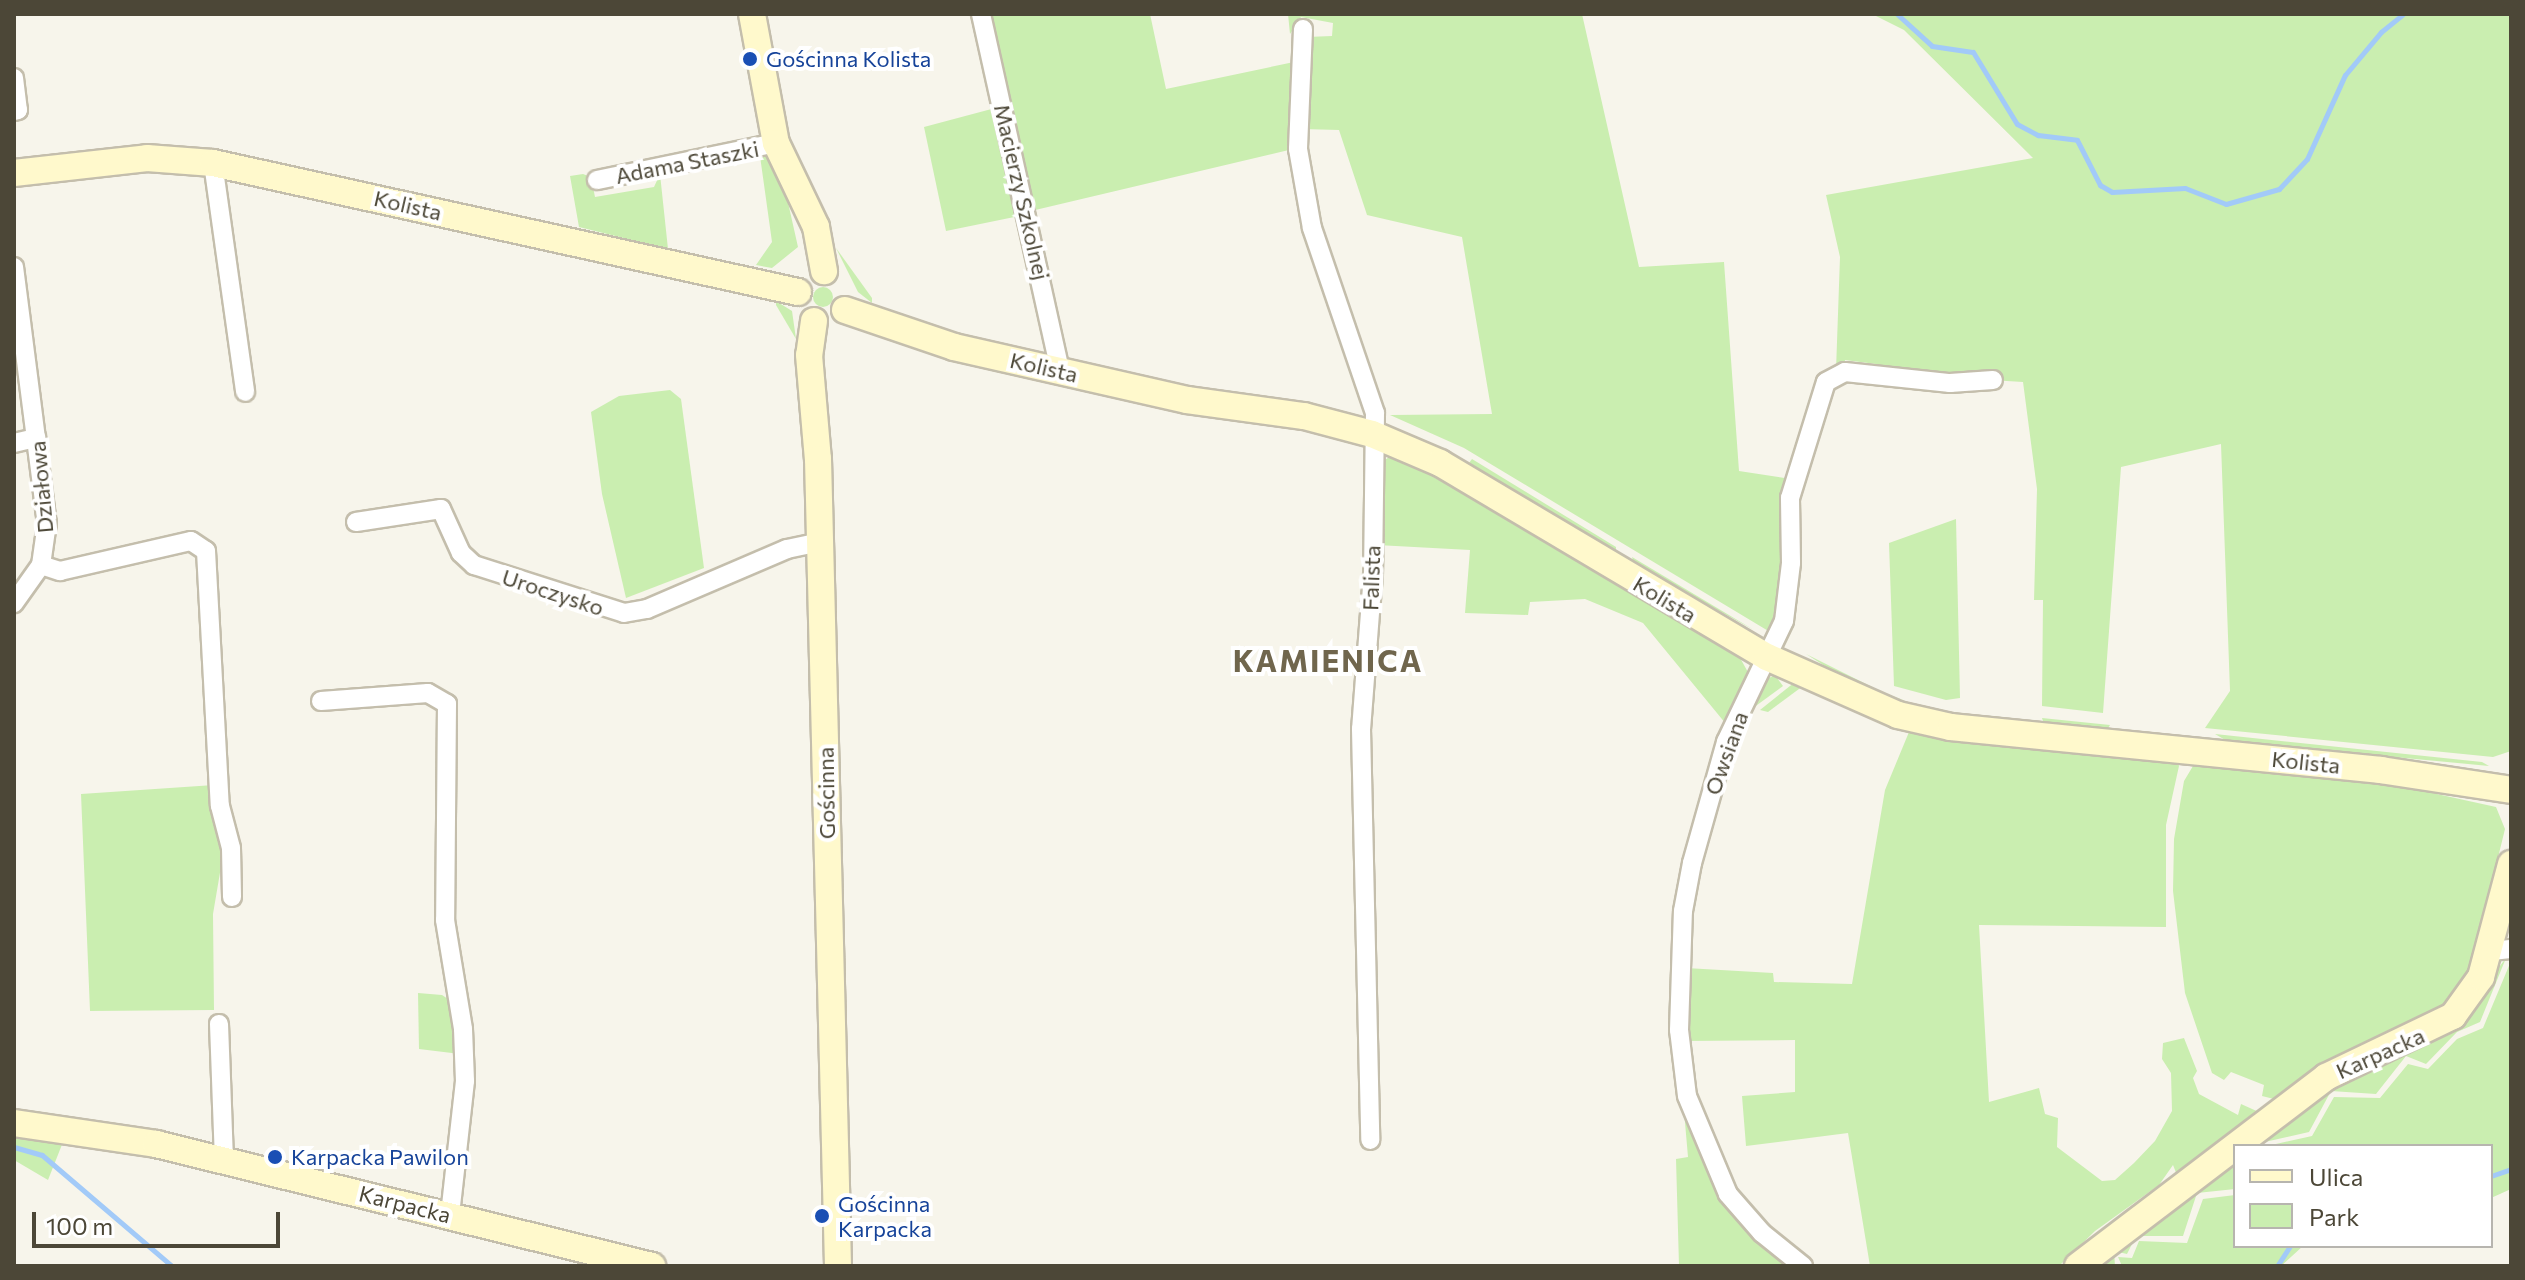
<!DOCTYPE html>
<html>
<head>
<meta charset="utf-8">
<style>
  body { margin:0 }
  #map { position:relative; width:2525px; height:1280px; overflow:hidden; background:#f7f5eb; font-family:Commissioner,sans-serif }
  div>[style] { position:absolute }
  .green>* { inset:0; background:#caeeb0 }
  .round { border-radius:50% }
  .stream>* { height:5px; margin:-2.5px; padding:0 2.5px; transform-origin:2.5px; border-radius:2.5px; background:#a2caf8 }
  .roads { filter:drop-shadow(2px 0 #c4beac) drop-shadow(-2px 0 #c4beac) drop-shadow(0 2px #c4beac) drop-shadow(0 -2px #c4beac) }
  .street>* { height:18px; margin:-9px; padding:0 9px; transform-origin:9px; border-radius:9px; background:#fff }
  .secondary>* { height:26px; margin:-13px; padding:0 13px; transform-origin:13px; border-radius:13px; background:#fff9cc }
  .dots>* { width:22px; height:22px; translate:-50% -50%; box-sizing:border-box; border:4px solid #fff; border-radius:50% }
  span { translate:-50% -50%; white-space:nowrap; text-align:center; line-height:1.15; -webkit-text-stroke:8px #fff; paint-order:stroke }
  .transit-label { font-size:22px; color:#164399 }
  .left { translate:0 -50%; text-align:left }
  .street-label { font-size:22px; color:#4c4737 }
  .district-label { font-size:30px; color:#70664d; font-weight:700; letter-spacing:2px }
  .frame { position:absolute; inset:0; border:16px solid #4c4737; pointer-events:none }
  .legend { position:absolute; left:2233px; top:1144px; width:260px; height:104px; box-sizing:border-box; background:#fff; border:2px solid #b7b5af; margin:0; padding:10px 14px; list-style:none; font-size:24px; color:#4c4737 }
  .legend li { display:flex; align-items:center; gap:16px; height:40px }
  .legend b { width:40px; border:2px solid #b7b5af }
  .scale { position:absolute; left:32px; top:1212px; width:248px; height:36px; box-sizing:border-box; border:4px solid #4c4737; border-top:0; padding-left:10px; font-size:24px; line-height:28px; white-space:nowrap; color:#4c4737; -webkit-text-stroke:6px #fff; paint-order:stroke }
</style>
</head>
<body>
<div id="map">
  <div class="green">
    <i style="clip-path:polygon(985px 14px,1150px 14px,1166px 89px,1294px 62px,1293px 149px,1031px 211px)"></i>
    <i style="clip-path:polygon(1288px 14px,1582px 14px,1639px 267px,1724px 262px,1739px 471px,1791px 479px,1786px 554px,1770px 632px,1464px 448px,1390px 415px,1492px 414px,1462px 237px,1367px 215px,1339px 130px,1302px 129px,1307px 37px,1332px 36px,1333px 23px,1301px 17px,1290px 34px)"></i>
    <i style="clip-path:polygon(1872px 14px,2511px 14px,2511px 751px,2493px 757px,2205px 728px,2230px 691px,2221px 444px,2121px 467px,2103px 713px,2042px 706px,2043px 600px,2034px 600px,2037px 489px,2023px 382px,1876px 373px,1876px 364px,1845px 360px,1844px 368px,1836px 370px,1840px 257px,1826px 195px,2033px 158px,1904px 30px)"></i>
    <i style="clip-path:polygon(999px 107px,1024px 215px,946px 231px,924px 127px)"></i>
    <i style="clip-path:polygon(760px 156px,766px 156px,787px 198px,798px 247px,772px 268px,756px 265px,772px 242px)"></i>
    <i style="clip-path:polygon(583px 174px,591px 177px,595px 197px,654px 187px,660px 174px,668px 249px,579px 227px,570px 176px)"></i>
    <i style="clip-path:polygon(836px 248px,872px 298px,872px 303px,858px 292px)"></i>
    <i class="round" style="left:813px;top:287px;width:20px;height:20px"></i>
    <i style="clip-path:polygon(776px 301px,792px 311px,796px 339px,776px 305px)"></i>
    <i style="clip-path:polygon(670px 390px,681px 399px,704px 568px,626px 598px,602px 494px,591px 412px,619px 396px)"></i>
    <i style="clip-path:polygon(1392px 455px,1505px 515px,1739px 656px,1749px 674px,1726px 724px,1643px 623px,1585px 599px,1530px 602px,1528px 615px,1465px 613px,1470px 550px,1377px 545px,1382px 462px)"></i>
    <i style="clip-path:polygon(1472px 459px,1616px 547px,1616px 551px,1469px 463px)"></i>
    <i style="clip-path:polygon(1956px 519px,1960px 698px,1946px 700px,1894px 686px,1889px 543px)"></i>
    <i style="clip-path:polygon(1632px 557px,1754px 630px,1634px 564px)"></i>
    <i style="clip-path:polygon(1806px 654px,1884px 693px,1906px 701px,1882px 694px,1839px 675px)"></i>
    <i style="clip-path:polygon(1775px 675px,1783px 686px,1753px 708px,1765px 680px)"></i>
    <i style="clip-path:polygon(1795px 682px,1803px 686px,1768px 712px,1760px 710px)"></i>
    <i style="clip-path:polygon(2042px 718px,2110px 725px,2105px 733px,2044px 724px)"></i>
    <i style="clip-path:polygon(1909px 732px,2177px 760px,2179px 766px,2166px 825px,2166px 927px,1979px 925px,1989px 1102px,2039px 1088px,2045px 1114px,2058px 1118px,2057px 1147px,2102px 1181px,2115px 1180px,2134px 1163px,2155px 1141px,2172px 1111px,2171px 1073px,2162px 1059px,2163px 1043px,2184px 1038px,2197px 1071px,2193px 1078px,2199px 1094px,2238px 1115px,2241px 1104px,2261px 1113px,2177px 1175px,2173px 1165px,2159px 1185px,2095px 1231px,2059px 1266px,1870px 1266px,1848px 1133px,1746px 1146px,1742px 1096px,1795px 1092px,1795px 1040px,1684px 1041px,1686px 968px,1773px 973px,1774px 982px,1852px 984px,1885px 790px)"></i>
    <i style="clip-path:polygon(2215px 734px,2482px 762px,2489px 766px,2227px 741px)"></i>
    <i style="clip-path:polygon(2193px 766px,2405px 787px,2496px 807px,2505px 829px,2482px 923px,2466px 976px,2443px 1009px,2274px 1099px,2262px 1096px,2264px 1085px,2231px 1072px,2224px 1080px,2212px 1073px,2185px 993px,2173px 891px,2174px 839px,2184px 781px)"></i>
    <i style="clip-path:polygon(214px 785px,223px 855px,213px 914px,214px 1010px,90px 1011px,81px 794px)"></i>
    <i style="clip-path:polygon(2506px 958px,2480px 1022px,2457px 1032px,2426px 1064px,2406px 1056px,2376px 1094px,2331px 1091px,2309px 1132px,2247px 1146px,2328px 1087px,2429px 1043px,2454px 1027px)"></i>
    <i style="clip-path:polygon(2511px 961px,2511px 1189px,2491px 1198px,2491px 1146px,2267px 1146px,2312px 1136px,2334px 1097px,2380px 1098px,2408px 1064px,2428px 1069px,2457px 1039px,2483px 1028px)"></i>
    <i style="clip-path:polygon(418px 993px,442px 995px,454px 1003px,460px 1054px,419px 1049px)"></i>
    <i style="clip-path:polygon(1684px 1111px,1699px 1147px,1796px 1266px,1679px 1266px,1676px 1159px,1688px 1157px)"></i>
    <i style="clip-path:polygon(14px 1137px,63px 1142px,48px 1180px,14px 1160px)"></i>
    <i style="clip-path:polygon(2235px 1155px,2235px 1189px,2197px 1193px,2183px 1236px,2136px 1236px,2127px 1254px,2114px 1251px,2115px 1266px,2091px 1266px)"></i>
    <i style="clip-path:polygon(2235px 1195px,2235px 1246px,2303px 1246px,2281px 1266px,2122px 1266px,2118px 1257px,2132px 1258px,2139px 1241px,2187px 1243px,2203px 1199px)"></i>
  </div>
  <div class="stream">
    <i style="left:1897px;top:14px;width:47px;rotate:42.4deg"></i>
    <i style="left:1932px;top:46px;width:41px;rotate:8.3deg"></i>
    <i style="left:1973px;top:52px;width:84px;rotate:58.6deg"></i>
    <i style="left:2017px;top:124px;width:24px;rotate:28deg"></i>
    <i style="left:2038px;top:135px;width:39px;rotate:7deg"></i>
    <i style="left:2077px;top:140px;width:51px;rotate:62.9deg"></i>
    <i style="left:2100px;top:185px;width:14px;rotate:30deg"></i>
    <i style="left:2112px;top:192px;width:73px;rotate:-3.1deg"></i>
    <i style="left:2185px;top:188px;width:44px;rotate:21.3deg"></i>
    <i style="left:2226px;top:204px;width:55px;rotate:-15.8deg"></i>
    <i style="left:2279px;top:189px;width:41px;rotate:-47deg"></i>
    <i style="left:2307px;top:159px;width:92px;rotate:-65.7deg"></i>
    <i style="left:2345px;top:75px;width:56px;rotate:-50.1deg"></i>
    <i style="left:2381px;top:32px;width:28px;rotate:-39deg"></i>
    <i style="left:14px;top:1147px;width:29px;rotate:16deg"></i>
    <i style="left:42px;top:1155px;width:171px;rotate:40.5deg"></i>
    <i style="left:2491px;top:1176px;width:21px;rotate:-19deg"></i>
    <i style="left:2277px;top:1266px;width:24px;rotate:-57deg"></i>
  </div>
  <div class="roads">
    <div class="street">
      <i style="left:981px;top:14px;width:365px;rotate:77.5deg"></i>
      <i style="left:1303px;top:29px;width:120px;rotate:92.4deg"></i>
      <i style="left:1298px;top:149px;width:80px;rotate:80deg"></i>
      <i style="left:1312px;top:228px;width:195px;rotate:71.2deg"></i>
      <i style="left:1375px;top:413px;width:161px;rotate:90.7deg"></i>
      <i style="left:1373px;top:574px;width:155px;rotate:94.4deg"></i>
      <i style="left:1361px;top:729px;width:411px;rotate:88.7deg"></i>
      <i style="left:14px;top:78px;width:32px;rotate:83deg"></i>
      <i style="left:18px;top:110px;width:4px;rotate:166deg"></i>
      <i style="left:213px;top:163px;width:231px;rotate:82deg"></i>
      <i style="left:597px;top:180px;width:183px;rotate:-11.7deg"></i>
      <i style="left:14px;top:267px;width:258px;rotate:82.7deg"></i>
      <i style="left:47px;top:523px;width:42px;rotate:98.1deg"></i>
      <i style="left:41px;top:565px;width:47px;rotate:125.4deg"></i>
      <i style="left:14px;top:443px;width:23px;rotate:-13deg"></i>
      <i style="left:356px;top:522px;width:86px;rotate:-8.7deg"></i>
      <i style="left:441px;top:509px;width:48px;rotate:65.6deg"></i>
      <i style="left:461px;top:553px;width:18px;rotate:43deg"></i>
      <i style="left:474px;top:565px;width:157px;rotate:17.7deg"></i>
      <i style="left:624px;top:613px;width:23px;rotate:-10deg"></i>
      <i style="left:647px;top:609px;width:152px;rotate:-23.2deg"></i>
      <i style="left:787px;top:549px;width:34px;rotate:-12deg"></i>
      <i style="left:41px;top:565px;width:20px;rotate:18deg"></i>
      <i style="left:60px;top:571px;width:134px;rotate:-12.9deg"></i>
      <i style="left:191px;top:541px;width:18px;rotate:34deg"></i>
      <i style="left:206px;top:551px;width:255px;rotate:86.9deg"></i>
      <i style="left:220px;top:806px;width:43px;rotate:75.3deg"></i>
      <i style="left:231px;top:848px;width:49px;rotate:88.8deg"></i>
      <i style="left:321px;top:701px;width:107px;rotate:-4.3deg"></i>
      <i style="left:428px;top:693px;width:22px;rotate:30deg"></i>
      <i style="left:447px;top:704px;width:216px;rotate:90.5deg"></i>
      <i style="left:445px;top:920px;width:110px;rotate:80.6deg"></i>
      <i style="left:463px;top:1029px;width:52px;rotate:87.8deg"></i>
      <i style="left:465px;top:1081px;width:135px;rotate:96.4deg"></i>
      <i style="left:2491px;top:951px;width:20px;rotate:-6deg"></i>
      <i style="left:219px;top:1024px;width:136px;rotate:87.9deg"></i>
      <i style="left:1803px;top:1266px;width:53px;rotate:-141.2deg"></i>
      <i style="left:1762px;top:1233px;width:52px;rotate:-131.1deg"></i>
      <i style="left:1728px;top:1194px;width:106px;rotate:-112.7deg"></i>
      <i style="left:1687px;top:1096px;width:66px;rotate:-96.9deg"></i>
      <i style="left:1679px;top:1030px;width:119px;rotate:-88.1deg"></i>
      <i style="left:1683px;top:911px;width:49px;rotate:-79.4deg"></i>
      <i style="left:1692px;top:863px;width:126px;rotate:-74.3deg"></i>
      <i style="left:1726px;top:742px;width:134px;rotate:-64.4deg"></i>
      <i style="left:1784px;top:621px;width:58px;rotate:-83.1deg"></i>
      <i style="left:1791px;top:563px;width:65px;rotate:-90.9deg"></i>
      <i style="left:1790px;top:498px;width:121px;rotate:-72.8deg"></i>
      <i style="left:1826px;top:382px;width:21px;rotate:-28deg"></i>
      <i style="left:1845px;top:372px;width:106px;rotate:6deg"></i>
      <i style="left:1950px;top:383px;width:43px;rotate:-4deg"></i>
    </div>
    <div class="secondary">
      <i style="left:752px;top:14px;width:131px;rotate:79.5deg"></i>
      <i style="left:776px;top:143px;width:93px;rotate:64.5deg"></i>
      <i style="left:816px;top:227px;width:45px;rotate:79.7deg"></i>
      <i style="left:14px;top:173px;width:134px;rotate:-6.4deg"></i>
      <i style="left:147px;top:158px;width:66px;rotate:4.3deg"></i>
      <i style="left:213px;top:163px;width:599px;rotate:12.44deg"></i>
      <i style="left:845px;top:310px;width:115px;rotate:18.7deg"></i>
      <i style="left:954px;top:347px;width:239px;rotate:12.8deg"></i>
      <i style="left:1187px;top:400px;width:118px;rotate:7.8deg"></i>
      <i style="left:1304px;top:416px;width:70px;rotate:14.8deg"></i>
      <i style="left:1372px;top:434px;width:74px;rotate:23.1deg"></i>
      <i style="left:1440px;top:463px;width:380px;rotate:30.7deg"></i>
      <i style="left:1767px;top:657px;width:143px;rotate:23.9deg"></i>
      <i style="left:1898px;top:715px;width:54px;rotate:12.8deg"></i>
      <i style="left:1951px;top:727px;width:432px;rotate:5.7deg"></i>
      <i style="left:2381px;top:770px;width:132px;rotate:8.7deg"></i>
      <i style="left:814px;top:321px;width:34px;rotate:98deg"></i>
      <i style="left:809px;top:355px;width:104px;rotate:85.1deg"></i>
      <i style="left:818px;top:459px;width:807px;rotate:88.58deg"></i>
      <i style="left:14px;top:1123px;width:144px;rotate:8.4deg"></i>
      <i style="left:156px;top:1144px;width:511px;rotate:13.82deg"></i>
      <i style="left:2078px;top:1266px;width:312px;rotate:-37.3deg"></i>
      <i style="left:2326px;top:1077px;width:141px;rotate:-25.7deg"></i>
      <i style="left:2453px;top:1016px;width:48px;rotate:-54.3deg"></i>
      <i style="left:2481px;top:977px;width:117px;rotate:-75.1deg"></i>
    </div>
  </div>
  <div class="dots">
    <i style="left:750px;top:59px;background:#1a4fb4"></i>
    <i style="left:275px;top:1157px;background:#1a4fb4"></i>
    <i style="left:822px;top:1216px;background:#1a4fb4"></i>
  </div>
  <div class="transit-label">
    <span class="left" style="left:766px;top:59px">Gościnna Kolista</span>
    <span class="left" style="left:291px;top:1157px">Karpacka Pawilon</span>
    <span class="left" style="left:838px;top:1216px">Gościnna<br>Karpacka</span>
  </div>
  <div class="street-label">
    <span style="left:687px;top:162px;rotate:-11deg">Adama Staszki</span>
    <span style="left:1022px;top:192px;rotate:77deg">Macierzy Szkolnej</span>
    <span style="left:408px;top:205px;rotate:13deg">Kolista</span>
    <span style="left:1044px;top:367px;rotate:13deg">Kolista</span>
    <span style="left:41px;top:487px;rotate:-95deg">Działowa</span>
    <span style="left:1371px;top:578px;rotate:-88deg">Falista</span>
    <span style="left:553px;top:592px;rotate:18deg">Uroczysko</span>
    <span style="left:1665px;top:599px;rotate:31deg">Kolista</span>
    <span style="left:1726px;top:753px;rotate:-70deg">Owsiana</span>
    <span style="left:2306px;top:762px;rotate:6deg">Kolista</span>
    <span style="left:826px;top:793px;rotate:-91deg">Gościnna</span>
    <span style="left:2380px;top:1053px;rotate:-24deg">Karpacka</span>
    <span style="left:405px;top:1204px;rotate:14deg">Karpacka</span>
  </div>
  <div class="district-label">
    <span style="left:1328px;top:660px">KAMIENICA</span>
  </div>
  <div class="frame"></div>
  <ul class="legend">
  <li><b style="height:10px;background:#fff9cc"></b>Ulica</li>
  <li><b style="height:22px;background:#caeeb0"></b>Park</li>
  </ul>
  <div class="scale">100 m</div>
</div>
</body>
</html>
